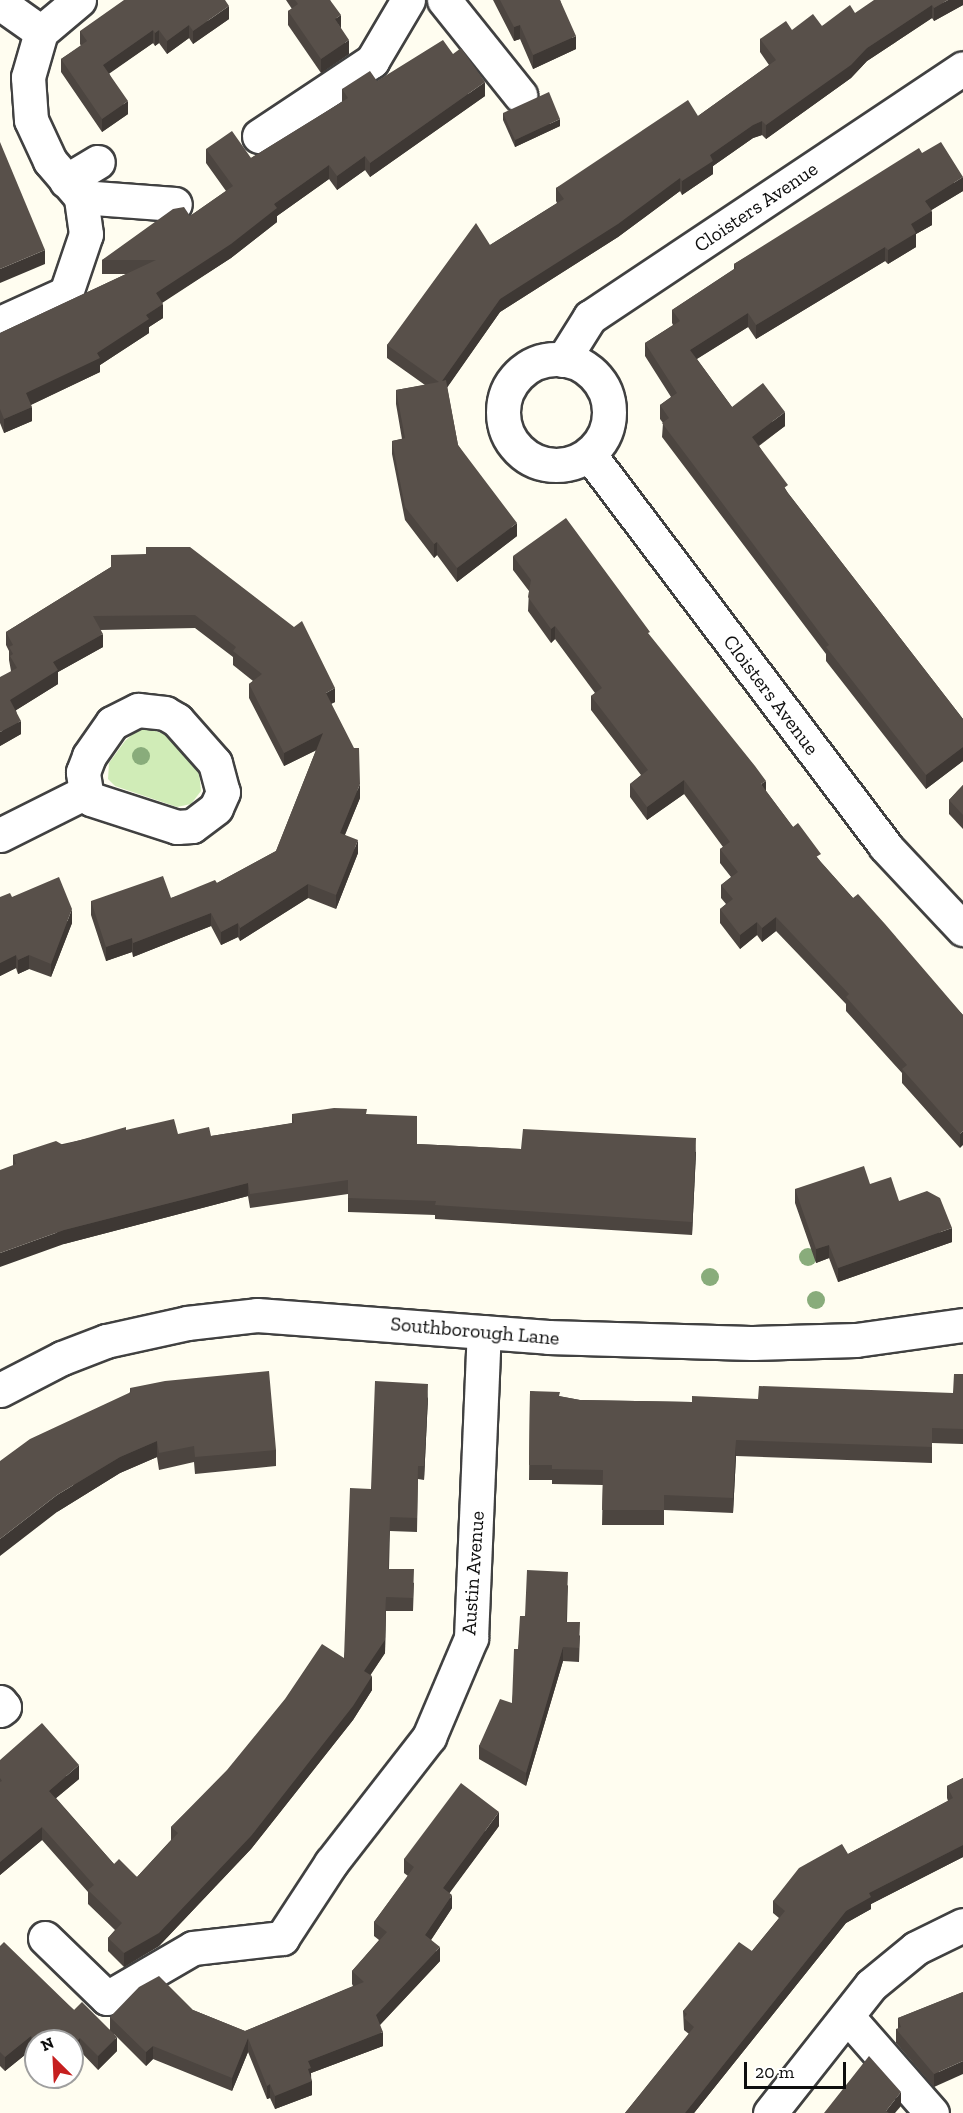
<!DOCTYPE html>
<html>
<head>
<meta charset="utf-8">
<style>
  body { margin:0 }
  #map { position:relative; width:963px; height:2113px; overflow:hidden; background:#fffdf0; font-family:"Zilla Slab",serif }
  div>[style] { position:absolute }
  .green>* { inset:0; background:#d0ecb7 }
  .roads { filter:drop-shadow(2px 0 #414141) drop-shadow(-2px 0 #414141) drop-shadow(0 2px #414141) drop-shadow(0 -2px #414141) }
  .minor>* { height:33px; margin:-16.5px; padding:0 16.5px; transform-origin:16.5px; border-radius:16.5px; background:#fff }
  .minor>.ring { margin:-16.5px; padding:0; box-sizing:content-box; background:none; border:33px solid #fff; border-radius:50% }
  .trees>* { width:18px; height:18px; margin:-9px; border-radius:50%; background:#89ac7b }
  .wall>* { inset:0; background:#4c4540 }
  .shaded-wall>* { inset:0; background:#3e3834 }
  .building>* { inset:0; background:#58504a }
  span { translate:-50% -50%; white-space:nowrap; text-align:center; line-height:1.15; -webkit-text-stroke:6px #fff; paint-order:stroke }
  .street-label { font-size:20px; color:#0e0e0e }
  .north { position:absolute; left:24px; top:2029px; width:60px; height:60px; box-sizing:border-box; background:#fff; border:2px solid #9f9f9f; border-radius:50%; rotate:336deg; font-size:16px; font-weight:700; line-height:24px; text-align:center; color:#0e0e0e }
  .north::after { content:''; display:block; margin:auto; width:21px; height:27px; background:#c61f1f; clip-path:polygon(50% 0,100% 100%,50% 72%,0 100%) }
  .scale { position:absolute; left:744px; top:2062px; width:102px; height:27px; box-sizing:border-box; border:3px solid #0e0e0e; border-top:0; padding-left:8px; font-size:18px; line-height:21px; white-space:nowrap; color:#0e0e0e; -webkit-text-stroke:4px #fff; paint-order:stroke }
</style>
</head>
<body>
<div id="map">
  <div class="green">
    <i style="clip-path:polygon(151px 729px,166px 735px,199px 771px,201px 791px,191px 804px,177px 807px,115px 786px,108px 779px,109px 763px,125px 741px,137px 730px)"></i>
  </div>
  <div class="roads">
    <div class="minor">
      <i style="left:79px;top:0;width:50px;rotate:139.9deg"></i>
      <i style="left:41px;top:32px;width:47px;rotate:106.1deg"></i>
      <i style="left:28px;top:77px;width:43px;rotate:86deg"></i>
      <i style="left:31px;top:120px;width:45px;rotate:65.1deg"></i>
      <i style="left:50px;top:161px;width:48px;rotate:49.3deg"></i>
      <i style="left:444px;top:0;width:122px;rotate:51.3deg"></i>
      <i style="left:0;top:3px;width:50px;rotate:35.3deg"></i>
      <i style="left:259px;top:136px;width:136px;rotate:-33.6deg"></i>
      <i style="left:372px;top:61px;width:71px;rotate:-59.5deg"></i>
      <i style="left:66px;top:181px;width:37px;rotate:-31deg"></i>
      <i style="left:81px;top:197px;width:94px;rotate:4.3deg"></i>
      <i style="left:0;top:323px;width:72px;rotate:-24.4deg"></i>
      <i style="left:66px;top:293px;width:62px;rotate:-71.3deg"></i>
      <i style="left:86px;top:234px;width:37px;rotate:-98deg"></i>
      <i class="ring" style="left:503px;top:359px;width:73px;height:73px"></i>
      <i style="left:563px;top:360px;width:51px;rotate:-57.9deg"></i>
      <i style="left:590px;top:317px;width:448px;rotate:-33.7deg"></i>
      <i style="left:589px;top:454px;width:491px;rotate:52.9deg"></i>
      <i style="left:885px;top:846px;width:114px;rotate:46.8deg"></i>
      <i style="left:138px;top:710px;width:27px;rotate:6deg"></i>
      <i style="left:165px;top:713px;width:14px;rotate:30deg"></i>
      <i style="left:177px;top:720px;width:57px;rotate:48.5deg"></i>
      <i style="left:215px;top:763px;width:30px;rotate:75deg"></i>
      <i style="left:223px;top:792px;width:17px;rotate:114deg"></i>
      <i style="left:216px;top:808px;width:30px;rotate:143deg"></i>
      <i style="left:192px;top:826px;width:15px;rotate:176deg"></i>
      <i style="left:177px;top:827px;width:90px;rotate:-162deg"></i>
      <i style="left:91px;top:799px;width:9px;rotate:-126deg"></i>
      <i style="left:86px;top:792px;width:20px;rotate:-99deg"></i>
      <i style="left:83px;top:772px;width:17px;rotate:-69deg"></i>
      <i style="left:89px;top:756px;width:40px;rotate:-55.1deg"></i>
      <i style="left:112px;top:723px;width:29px;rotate:-27deg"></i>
      <i style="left:0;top:835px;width:96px;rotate:-26.6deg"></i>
      <i style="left:0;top:1390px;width:70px;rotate:-27.3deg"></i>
      <i style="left:62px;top:1358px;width:47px;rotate:-21.1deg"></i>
      <i style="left:106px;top:1341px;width:83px;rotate:-12.5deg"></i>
      <i style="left:187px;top:1323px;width:70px;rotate:-6.5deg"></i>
      <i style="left:257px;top:1315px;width:292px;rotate:4.3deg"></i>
      <i style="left:548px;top:1337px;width:205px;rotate:1.7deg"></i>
      <i style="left:753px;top:1343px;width:103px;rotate:-1.7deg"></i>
      <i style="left:856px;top:1340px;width:108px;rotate:-8deg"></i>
      <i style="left:0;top:1702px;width:6px;rotate:51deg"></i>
      <i style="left:4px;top:1707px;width:5px;rotate:143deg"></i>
      <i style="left:45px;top:1938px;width:86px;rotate:44.1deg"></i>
      <i style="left:107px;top:1998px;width:99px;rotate:-30.2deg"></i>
      <i style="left:193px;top:1948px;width:90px;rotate:-6.4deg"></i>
      <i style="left:282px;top:1938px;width:90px;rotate:-56.8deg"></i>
      <i style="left:331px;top:1863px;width:160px;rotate:-52.1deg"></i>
      <i style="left:429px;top:1737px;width:108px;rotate:-67deg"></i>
      <i style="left:471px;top:1638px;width:306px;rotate:-87.6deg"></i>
      <i style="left:847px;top:2016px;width:129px;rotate:48.8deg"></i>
      <i style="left:770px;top:2113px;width:163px;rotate:-51.7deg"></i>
      <i style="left:871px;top:1985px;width:58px;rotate:-39.4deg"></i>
      <i style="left:916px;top:1948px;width:52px;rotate:-26.1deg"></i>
    </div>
  </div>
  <div class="trees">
    <i style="left:141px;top:756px"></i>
    <i style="left:808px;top:1257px"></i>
    <i style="left:710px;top:1277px"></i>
    <i style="left:816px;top:1300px"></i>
  </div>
  <div class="wall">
    <i style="clip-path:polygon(286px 0,330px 0,349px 54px,321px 73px,288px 25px,288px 11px,292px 9px)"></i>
    <i style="clip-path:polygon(493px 0,560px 0,576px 49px,533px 69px,520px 39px,514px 41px)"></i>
    <i style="clip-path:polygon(963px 0,963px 5px,934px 21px,932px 18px,867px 61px,851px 78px,766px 139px,762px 135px,753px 138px,713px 166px,713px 174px,682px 195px,680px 191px,618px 237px,500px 312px,447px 387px,458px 445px,517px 536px,457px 582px,437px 555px,434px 558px,405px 520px,392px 454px,392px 441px,402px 439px,396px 404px,396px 390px,425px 385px,387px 358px,387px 345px,490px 245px,557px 203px,556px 201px,556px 188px,698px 116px,769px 65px,760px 52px,760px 39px,792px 30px,822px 26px,855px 13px)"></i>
    <i style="clip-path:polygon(229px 19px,193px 44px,189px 38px,167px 54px,159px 43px,155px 46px,153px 43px,109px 73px,128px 114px,102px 132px,61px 72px,61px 59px,81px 46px,80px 44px,80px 31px)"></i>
    <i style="clip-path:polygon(377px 81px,485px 96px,370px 177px,365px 170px,337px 190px,329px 179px,277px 216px,277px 222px,231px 258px,162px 302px,163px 318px,149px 327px,149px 333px,100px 365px,100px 372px,31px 405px,32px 421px,4px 433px,0 423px,0 333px,126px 274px,102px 274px,102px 260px,190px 216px,226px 191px,206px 163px,206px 149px,251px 158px,342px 102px,342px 89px)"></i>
    <i style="clip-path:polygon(503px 113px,560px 126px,515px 147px,503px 120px)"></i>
    <i style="clip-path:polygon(922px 153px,963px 191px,931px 210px,932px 225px,916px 234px,916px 247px,888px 264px,885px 261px,756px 339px,748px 327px,697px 359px,732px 407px,785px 426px,759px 446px,788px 493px,963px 719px,963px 761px,926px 789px,826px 661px,826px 654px,662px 437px,663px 423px,660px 419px,660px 405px,671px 397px,645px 356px,645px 343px,673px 325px,672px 323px,672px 310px,734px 269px,734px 264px)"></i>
    <i style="clip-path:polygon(111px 555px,335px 702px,331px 704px,360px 798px,345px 835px,358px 853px,336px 909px,308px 898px,240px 941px,238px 937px,221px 945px,211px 926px,133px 957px,132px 952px,106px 961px,91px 915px,91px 901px,171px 898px,217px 883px,276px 851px,316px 750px,284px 766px,249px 698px,249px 684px,253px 681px,233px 665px,233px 657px,195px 628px,100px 630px,103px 647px,58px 672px,58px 684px,16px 710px,21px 734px,0 746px,11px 671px,9px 660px,9px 651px,6px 645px,6px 632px,111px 567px)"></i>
    <i style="clip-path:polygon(513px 556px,650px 637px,793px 827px,821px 862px,853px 898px,963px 1015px,960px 1148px,902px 1083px,902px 1073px,846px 1011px,846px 1004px,776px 931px,762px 942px,757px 935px,740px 949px,720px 923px,720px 909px,726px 904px,721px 898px,721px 885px,731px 877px,720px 863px,720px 849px,723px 847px,684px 794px,647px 820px,630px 797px,630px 784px,641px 775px,591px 710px,591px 696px,595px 693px,555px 639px,551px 643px,528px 611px,529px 591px,513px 570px)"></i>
    <i style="clip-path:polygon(963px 785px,963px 829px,949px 814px,949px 800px)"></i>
    <i style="clip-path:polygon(0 897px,12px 897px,72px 923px,51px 977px,29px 969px,18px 974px,16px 968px,0 976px)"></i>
    <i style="clip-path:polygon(292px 1114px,367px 1114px,417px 1144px,521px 1149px,696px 1152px,692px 1235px,435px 1219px,435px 1215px,348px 1212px,348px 1194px,250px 1208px,248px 1196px,64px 1244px,13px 1165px,13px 1155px,126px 1130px,178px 1134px,211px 1136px,292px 1123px)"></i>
    <i style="clip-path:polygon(870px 1184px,899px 1201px,952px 1242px,838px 1282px,829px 1258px,816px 1263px,795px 1203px,795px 1189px)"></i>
    <i style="clip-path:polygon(963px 1374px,963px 1444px,932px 1443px,932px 1463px,736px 1456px,733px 1513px,664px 1510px,664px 1525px,602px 1525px,603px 1485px,552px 1484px,552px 1480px,529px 1480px,530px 1391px,580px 1400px,692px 1402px,758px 1399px,953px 1393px)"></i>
    <i style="clip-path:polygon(130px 1388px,276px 1450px,276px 1466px,195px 1474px,194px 1462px,159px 1470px,157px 1457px,120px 1473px,57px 1512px,130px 1392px)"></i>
    <i style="clip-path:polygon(428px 1397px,424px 1480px,418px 1479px,417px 1532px,390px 1531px,389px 1569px,414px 1583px,413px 1611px,386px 1611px,385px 1653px,370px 1675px,372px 1690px,353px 1720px,251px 1849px,159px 1946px,124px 1967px,108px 1951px,108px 1938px,115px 1930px,88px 1904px,88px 1892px,42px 1840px,0 1875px,0 1760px,79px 1779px,56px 1798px,114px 1864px,137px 1877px,171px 1840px,171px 1827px,344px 1658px,371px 1489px)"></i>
    <i style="clip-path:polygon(568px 1585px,567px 1622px,580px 1636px,579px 1662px,563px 1661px,526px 1786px,479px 1759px,479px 1746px,512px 1703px,518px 1649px,525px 1616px)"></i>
    <i style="clip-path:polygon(963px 1778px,963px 1857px,871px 1904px,871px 1909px,846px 1923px,694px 2113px,625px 2113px,689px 2034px,684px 2030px,683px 2011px,752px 1951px,779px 1918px,773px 1913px,773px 1901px,848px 1854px,948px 1801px,947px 1798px,947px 1786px)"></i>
    <i style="clip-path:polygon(499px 1826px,449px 1893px,452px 1908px,431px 1940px,440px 1961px,380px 2025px,383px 2046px,311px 2073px,312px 2095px,275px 2109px,270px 2098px,267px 2099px,248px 2052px,232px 2091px,153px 2059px,146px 2066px,114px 2034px,117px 2051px,98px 2070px,80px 2051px,72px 2059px,72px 2041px,36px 2041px,36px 2054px,31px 2050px,5px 2071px,0 2066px,0 1946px,74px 2010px,110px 2030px,110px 2017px,193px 2010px,245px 2031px,353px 1986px,352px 1984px,352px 1971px,379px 1940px,374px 1936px,374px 1922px,408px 1876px,404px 1873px,404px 1859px)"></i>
    <i style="clip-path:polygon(963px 1992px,934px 2087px,896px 2043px,896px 2029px,898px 2029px,898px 2018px)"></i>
  </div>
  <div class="shaded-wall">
    <i style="clip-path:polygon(948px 0,963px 0,963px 5px,934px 21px,934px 8px)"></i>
    <i style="clip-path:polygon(932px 5px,932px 18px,867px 61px,851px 78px,766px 139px,766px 125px,867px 48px)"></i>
    <i style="clip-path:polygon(229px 6px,229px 19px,193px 44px,193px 31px)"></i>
    <i style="clip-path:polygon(341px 15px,341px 29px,335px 19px)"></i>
    <i style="clip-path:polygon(189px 25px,189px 38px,167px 54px,167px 41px)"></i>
    <i style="clip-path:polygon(520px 25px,520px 39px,514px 41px,514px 27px)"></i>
    <i style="clip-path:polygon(153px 30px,153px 43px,103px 78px,103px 65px)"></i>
    <i style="clip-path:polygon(159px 30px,159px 43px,155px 46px,155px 33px)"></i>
    <i style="clip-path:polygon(576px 36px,576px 49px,533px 69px,533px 55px)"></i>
    <i style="clip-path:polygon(349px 40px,349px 54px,321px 73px,321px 59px)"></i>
    <i style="clip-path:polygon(485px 82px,485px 96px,370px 177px,370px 163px)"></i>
    <i style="clip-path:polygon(128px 101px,128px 114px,102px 132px,102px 119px)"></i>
    <i style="clip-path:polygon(560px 119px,560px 126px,515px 147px,515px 140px)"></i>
    <i style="clip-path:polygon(762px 121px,762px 135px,753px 138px,713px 166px,713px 174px,682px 195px,682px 181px,710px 155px,753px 125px)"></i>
    <i style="clip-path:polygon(365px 156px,365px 170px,337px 190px,337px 176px)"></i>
    <i style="clip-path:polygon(329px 165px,329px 179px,277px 216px,277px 222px,231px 258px,156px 307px,156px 293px,274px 204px)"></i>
    <i style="clip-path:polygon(963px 177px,963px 191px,925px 214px,925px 201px)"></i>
    <i style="clip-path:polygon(680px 178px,680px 191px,618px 237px,500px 312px,442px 395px,442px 381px,500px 299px)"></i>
    <i style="clip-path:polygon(932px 211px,932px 225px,916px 234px,916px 247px,888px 264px,888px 250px,911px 224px)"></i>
    <i style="clip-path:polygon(885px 247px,885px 261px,756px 339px,756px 325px)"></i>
    <i style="clip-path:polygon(45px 250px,45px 264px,0 283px,0 269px)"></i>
    <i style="clip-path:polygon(163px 304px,163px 318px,149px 327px,149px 333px,100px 365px,100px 372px,26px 407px,26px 393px,97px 353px,146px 315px)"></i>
    <i style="clip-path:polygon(748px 313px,748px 327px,690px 363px,690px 350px)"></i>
    <i style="clip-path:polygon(32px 407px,32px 421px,4px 433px,4px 419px)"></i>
    <i style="clip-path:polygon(785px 412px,785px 426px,752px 450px,752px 437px)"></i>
    <i style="clip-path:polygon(517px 523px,517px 536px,457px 582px,457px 568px)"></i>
    <i style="clip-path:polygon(437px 542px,437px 555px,434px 558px,434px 544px)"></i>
    <i style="clip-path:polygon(555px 626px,555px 639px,551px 643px,551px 629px)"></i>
    <i style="clip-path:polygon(103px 634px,103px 647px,58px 672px,58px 684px,10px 714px,10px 700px,53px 662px)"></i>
    <i style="clip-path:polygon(335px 688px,335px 702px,326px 706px,326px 693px)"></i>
    <i style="clip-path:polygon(21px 721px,21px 734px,0 746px,0 732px)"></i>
    <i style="clip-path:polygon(323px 733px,323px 747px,284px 766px,284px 753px)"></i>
    <i style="clip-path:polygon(963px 747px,963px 761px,926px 789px,926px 775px)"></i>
    <i style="clip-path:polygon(684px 780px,684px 794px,647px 820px,647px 807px)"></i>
    <i style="clip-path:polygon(766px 781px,766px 794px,761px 784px)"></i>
    <i style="clip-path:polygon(360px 784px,360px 798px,340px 846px,340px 833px)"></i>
    <i style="clip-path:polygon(358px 840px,358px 853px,336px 909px,336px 895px)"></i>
    <i style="clip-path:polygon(308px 884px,308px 898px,240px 941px,240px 928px)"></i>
    <i style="clip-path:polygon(72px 909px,72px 923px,51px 977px,51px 964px)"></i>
    <i style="clip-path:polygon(211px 913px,211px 926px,133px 957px,133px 943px)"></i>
    <i style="clip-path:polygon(776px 917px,776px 931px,762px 942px,762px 928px)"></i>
    <i style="clip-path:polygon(757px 922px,757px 935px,740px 949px,740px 935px)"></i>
    <i style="clip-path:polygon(238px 923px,238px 937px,221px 945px,221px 932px)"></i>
    <i style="clip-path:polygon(132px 938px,132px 952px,106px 961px,106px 947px)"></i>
    <i style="clip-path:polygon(16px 955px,16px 968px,0 976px,0 963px)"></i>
    <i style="clip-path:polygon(29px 955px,29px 969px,18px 974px,18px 960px)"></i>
    <i style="clip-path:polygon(963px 1131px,963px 1145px,960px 1148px,960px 1134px)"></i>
    <i style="clip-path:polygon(696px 1138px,696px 1152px,692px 1235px,692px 1222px)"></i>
    <i style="clip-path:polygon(248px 1183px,248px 1196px,64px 1244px,0 1267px,0 1253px,64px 1230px)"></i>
    <i style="clip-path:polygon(952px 1228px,952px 1242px,838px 1282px,838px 1268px)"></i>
    <i style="clip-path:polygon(829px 1245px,829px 1258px,816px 1263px,816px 1249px)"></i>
    <i style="clip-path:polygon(428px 1384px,428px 1397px,424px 1480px,424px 1466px)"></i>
    <i style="clip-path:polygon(736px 1440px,736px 1456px,733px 1513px,733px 1498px)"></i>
    <i style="clip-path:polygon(157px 1441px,157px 1457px,120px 1473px,57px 1512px,0 1556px,0 1539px,57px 1495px,120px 1457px)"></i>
    <i style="clip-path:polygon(386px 1597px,385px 1653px,364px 1685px,364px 1671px)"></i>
    <i style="clip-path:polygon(563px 1647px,563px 1661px,526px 1786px,526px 1773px)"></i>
    <i style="clip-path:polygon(372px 1676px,372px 1690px,353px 1720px,251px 1849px,159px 1946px,124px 1967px,124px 1953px)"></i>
    <i style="clip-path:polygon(79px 1765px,79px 1779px,49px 1804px,49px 1791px)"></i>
    <i style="clip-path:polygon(499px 1812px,499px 1826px,443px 1902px,443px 1888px)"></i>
    <i style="clip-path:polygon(42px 1827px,42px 1840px,0 1875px,0 1862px)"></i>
    <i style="clip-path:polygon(963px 1845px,963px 1857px,871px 1904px,871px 1909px,846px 1923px,694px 2113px,685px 2113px,846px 1911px,869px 1893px)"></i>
    <i style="clip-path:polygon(452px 1895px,452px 1908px,425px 1949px,425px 1935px)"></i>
    <i style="clip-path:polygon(440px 1947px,440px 1961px,376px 2029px,376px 2015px)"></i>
    <i style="clip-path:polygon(383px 2032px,383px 2046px,311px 2073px,311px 2081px,312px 2081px,312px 2095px,275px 2109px,275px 2096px,308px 2061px)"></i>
    <i style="clip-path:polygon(62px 2035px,62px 2041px,56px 2041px)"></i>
    <i style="clip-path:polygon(31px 2036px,31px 2050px,5px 2071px,5px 2057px)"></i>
    <i style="clip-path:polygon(117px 2037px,117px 2051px,98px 2070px,98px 2056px)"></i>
    <i style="clip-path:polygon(80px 2038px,80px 2051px,72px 2059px,72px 2046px)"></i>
    <i style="clip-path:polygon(248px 2038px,248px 2052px,232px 2091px,232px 2078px)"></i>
    <i style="clip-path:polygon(153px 2046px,153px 2059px,146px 2066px,146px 2052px)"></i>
    <i style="clip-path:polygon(963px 2061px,963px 2074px,934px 2087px,934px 2074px)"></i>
    <i style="clip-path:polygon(270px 2084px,270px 2098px,267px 2099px,267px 2086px)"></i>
    <i style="clip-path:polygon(901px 2092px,901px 2106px,895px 2113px,886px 2113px,886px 2111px)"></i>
  </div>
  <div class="building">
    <i style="clip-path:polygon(124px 0,225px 0,229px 6px,193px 31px,189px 25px,167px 41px,159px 30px,155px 33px,153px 30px,103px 65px,128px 101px,102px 119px,61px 59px,87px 41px,80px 31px)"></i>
    <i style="clip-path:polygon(295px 0,330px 0,341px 15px,335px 19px,349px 40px,321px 59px,288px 11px,298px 4px)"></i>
    <i style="clip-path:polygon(500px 0,560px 0,576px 36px,533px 55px,520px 25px,514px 27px)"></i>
    <i style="clip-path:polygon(874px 0,948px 0,934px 8px,932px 5px,867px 48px,851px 65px,766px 125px,762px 121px,753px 125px,710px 155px,713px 161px,682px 181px,680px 178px,618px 224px,500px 299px,442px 381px,446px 380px,458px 445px,517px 523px,457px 568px,437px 542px,434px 544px,405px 507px,392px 441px,405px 438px,396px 390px,439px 382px,387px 345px,476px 223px,490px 245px,564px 199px,556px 188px,688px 100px,698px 116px,776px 60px,760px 39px,786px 21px,792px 30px,813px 14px,822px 26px,850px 5px,855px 13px)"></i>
    <i style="clip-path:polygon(443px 40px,453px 54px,461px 48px,485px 82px,370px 163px,365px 156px,337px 176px,329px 165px,274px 204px,277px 208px,231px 244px,156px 293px,163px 304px,146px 315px,149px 319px,97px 353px,100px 358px,26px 393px,32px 407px,4px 419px,0 409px,0 333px,156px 260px,102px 260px,173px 209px,184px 207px,190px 216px,233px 186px,206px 149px,232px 131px,251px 158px,348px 98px,342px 89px,370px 71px,377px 81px)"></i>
    <i style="clip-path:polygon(549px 92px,560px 119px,515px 140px,503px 113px)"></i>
    <i style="clip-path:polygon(0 142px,45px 250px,0 269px)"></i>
    <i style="clip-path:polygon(941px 142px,963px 177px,925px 201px,932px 211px,911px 224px,916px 233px,888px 250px,885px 247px,756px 325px,748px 313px,690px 350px,732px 407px,763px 383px,785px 412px,752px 437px,788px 485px,784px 488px,963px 719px,963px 747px,926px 775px,826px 647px,829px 645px,662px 423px,669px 418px,660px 405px,677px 393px,645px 343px,680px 321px,672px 310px,736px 268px,734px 264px,919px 148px,922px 153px)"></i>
    <i style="clip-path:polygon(566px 518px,650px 632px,648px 633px,755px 766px,766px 781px,761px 784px,793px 827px,798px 823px,821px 854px,816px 857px,853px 898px,858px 894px,885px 924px,963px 1015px,963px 1131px,960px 1134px,902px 1069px,907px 1065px,846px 997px,849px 994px,776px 917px,762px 928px,757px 922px,740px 935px,720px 909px,733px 899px,721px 885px,738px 872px,720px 849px,730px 842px,684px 780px,647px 807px,630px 784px,648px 770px,591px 696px,602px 688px,555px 626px,551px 629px,528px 597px,531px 580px,513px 556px)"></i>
    <i style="clip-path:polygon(146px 547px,190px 547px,294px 627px,302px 621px,335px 688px,326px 693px,354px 748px,359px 748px,360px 784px,340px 833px,358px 840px,336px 895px,308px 884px,240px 928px,238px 923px,221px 932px,211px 913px,133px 943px,132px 938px,106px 947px,91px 901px,163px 876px,171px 898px,215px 880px,217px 883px,276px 851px,323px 733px,284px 753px,249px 684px,262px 674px,233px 651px,236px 647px,195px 615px,93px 616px,103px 634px,53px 662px,58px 670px,10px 700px,21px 721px,0 732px,0 677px,17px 668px,10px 656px,13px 654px,9px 647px,13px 645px,6px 632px,111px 567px,111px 555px,146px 554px)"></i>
    <i style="clip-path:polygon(963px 785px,963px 815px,949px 800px)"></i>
    <i style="clip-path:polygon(59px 877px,72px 909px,51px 964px,29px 955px,18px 960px,16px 955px,0 963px,0 897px,10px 893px,12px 897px)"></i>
    <i style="clip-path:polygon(334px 1108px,367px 1109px,366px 1114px,417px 1116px,417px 1144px,521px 1149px,523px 1129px,696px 1138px,692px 1222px,435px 1205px,436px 1201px,348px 1198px,348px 1180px,250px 1194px,248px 1183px,64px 1230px,0 1253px,0 1170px,16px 1164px,13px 1155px,56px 1141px,63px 1145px,126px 1127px,126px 1130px,174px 1119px,178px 1134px,209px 1127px,211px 1136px,294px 1123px,292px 1114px)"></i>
    <i style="clip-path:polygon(864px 1166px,870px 1184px,891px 1177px,899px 1201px,927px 1191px,940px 1198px,952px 1228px,838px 1268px,829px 1245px,816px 1249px,795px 1189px)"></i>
    <i style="clip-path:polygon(269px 1371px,276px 1450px,195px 1457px,194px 1446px,159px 1453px,157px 1441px,120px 1457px,57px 1495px,0 1539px,0 1461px,30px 1439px,131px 1392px,130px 1388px,165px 1381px)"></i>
    <i style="clip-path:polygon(954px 1374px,963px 1374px,963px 1429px,932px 1428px,932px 1447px,736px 1440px,733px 1498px,664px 1495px,664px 1510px,602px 1510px,603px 1470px,552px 1469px,552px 1465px,529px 1465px,530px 1391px,560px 1392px,559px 1396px,580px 1400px,692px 1402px,692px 1396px,758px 1399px,759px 1386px,953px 1393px)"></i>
    <i style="clip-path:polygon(375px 1381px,428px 1384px,424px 1466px,418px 1466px,417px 1518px,390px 1517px,388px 1569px,414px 1569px,413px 1598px,386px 1597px,385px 1640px,364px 1671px,372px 1676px,353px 1706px,251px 1836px,159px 1933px,124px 1953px,108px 1938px,122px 1923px,88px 1890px,94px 1885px,42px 1827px,0 1862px,0 1782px,2px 1781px,0 1778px,0 1760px,42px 1723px,79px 1765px,49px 1791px,114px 1864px,119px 1859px,137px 1877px,178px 1833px,171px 1827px,227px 1770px,285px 1699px,322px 1644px,344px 1658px,350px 1488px,371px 1489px)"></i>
    <i style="clip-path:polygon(527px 1570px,568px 1572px,566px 1622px,580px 1622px,579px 1648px,563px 1647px,526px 1773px,479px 1746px,500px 1699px,512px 1703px,514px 1649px,518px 1649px,520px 1616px,525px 1616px)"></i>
    <i style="clip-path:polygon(963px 1778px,963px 1845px,869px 1893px,871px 1897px,846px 1911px,685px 2113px,625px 2113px,694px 2027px,684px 2018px,687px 2014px,683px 2011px,739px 1942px,752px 1951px,785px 1911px,773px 1901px,799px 1868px,842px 1844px,848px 1854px,953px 1798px,947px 1786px)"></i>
    <i style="clip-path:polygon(461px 1783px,499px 1812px,443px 1888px,452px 1895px,425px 1935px,440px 1947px,376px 2015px,383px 2032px,308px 2061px,311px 2068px,308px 2069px,312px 2081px,275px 2096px,270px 2084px,267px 2086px,248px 2038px,232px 2078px,153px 2046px,146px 2052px,110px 2017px,139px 1987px,159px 1976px,193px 2010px,245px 2031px,364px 1982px,352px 1971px,387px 1932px,374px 1922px,414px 1867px,404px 1859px)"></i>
    <i style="clip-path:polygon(4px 1942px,74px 2010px,82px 2002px,117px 2037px,98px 2056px,80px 2038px,72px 2046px,72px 2041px,67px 2041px,62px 2035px,56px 2041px,36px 2041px,31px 2036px,5px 2057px,0 2052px,0 1946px)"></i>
    <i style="clip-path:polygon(963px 1992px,963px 2061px,934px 2074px,896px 2029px,901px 2027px,898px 2018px)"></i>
    <i style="clip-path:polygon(869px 2056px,901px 2092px,886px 2111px,889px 2113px,824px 2113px)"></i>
  </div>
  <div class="street-label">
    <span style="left:756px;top:207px;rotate:-34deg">Cloisters Avenue</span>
    <span style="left:771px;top:695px;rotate:53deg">Cloisters Avenue</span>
    <span style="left:475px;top:1331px;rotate:5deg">Southborough Lane</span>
    <span style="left:473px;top:1573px;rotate:-86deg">Austin Avenue</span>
  </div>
  <div class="north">N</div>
  <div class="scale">20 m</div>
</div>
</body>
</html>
